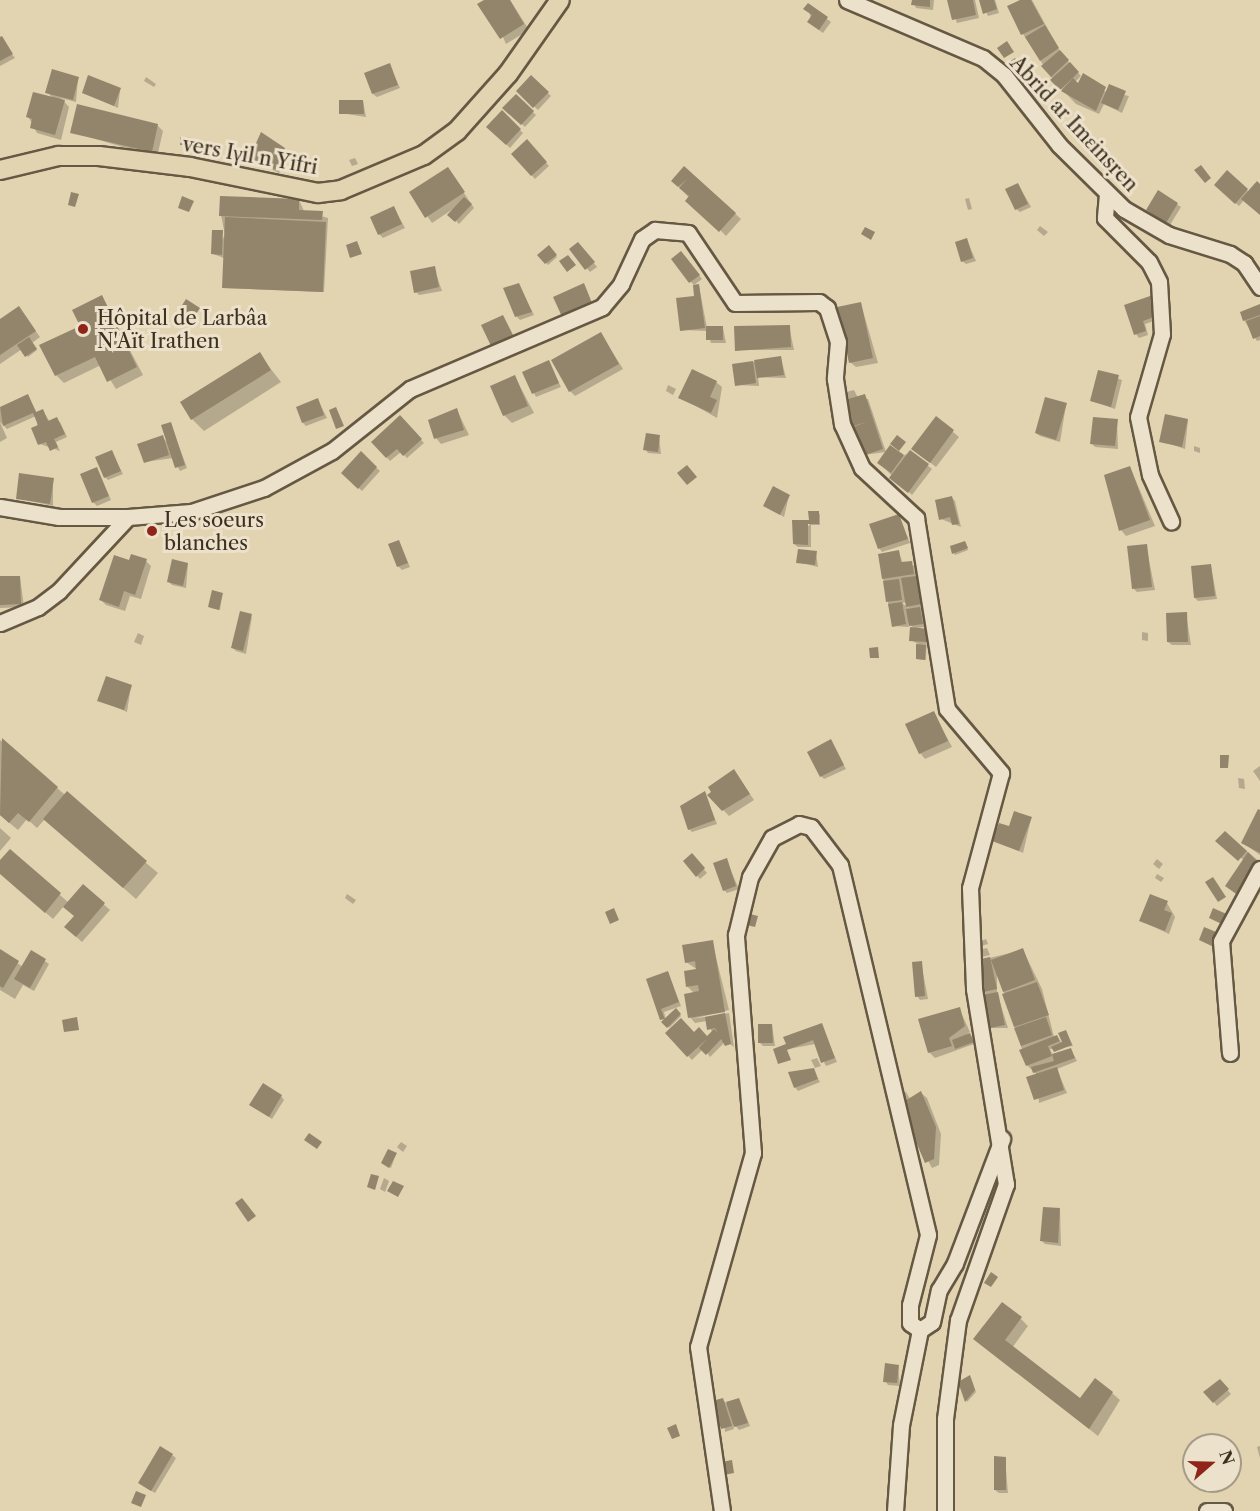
<!DOCTYPE html>
<html>
<head>
<meta charset="utf-8">
<style>
  body { margin:0 }
  #map { position:relative; width:1260px; height:1511px; overflow:hidden; background:#e2d3b1; font-family:"Libre Caslon Text",serif }
  div>[style] { position:absolute }
  .shadow>* { inset:0; background:#0003 }
  .building>* { inset:0; background:#93856b }
  .roads { filter:drop-shadow(2px 0 #665944) drop-shadow(-2px 0 #665944) drop-shadow(0 2px #665944) drop-shadow(0 -2px #665944) }
  .minor>* { height:15px; margin:-7.5px; padding:0 7.5px; transform-origin:7.5px; border-radius:7.5px; background:#ece2cc }
  .major>* { height:18px; margin:-9px; padding:0 9px; transform-origin:9px; border-radius:9px; background:#e2d3b1 }
  .dots>* { width:16px; height:16px; translate:-50% -50%; box-sizing:border-box; border:3px solid #ece2cc; border-radius:50% }
  span { translate:-50% -50%; white-space:nowrap; text-align:center; line-height:1.15; -webkit-text-stroke:6px #ece2cc; paint-order:stroke }
  .street-label { font-size:20px; color:#3d301f }
  .poi-label { font-size:20px; color:#3d301f }
  .left { translate:0 -50%; text-align:left }
  .north { position:absolute; left:1182px; top:1433px; width:60px; height:60px; box-sizing:border-box; background:#ece2cc; border:2px solid #a69b87; border-radius:50%; rotate:70deg; font-size:16px; font-weight:700; line-height:24px; text-align:center; color:#3d301f }
  .north::after { content:''; display:block; margin:auto; width:21px; height:27px; background:#8f2418; clip-path:polygon(50% 0,100% 100%,50% 72%,0 100%) }
</style>
</head>
<body>
<div id="map">
  <div class="shadow">
    <i style="clip-path:polygon(487px 0,510px 0,529px 30px,506px 44px)"></i>
    <i style="clip-path:polygon(913px 0,934px 0,933px 10px,916px 8px)"></i>
    <i style="clip-path:polygon(949px 0,975px 0,979px 18px,957px 23px)"></i>
    <i style="clip-path:polygon(981px 0,995px 0,999px 13px,988px 16px)"></i>
    <i style="clip-path:polygon(1023px 0,1032px 0,1061px 53px,1081px 76px,1075px 82px,1079px 86px,1129px 96px,1122px 113px,1104px 104px,1099px 114px,1076px 104px,1053px 80px,1023px 34px)"></i>
    <i style="clip-path:polygon(808px 5px,831px 22px,823px 33px,812px 25px)"></i>
    <i style="clip-path:polygon(0 39px,15px 58px,0 66px)"></i>
    <i style="clip-path:polygon(389px 64px,400px 88px,377px 97px,373px 94px)"></i>
    <i style="clip-path:polygon(146px 77px,156px 84px,154px 87px,144px 81px)"></i>
    <i style="clip-path:polygon(531px 77px,551px 96px,538px 110px,518px 91px)"></i>
    <i style="clip-path:polygon(78px 78px,76px 102px,61px 98px,69px 107px,61px 140px,37px 133px,28px 116px,54px 99px,47px 92px)"></i>
    <i style="clip-path:polygon(120px 90px,118px 108px,83px 92px)"></i>
    <i style="clip-path:polygon(516px 96px,536px 115px,525px 127px,504px 108px)"></i>
    <i style="clip-path:polygon(363px 101px,366px 117px,340px 113px)"></i>
    <i style="clip-path:polygon(502px 113px,523px 133px,510px 148px,488px 127px)"></i>
    <i style="clip-path:polygon(157px 125px,163px 131px,157px 157px,72px 132px)"></i>
    <i style="clip-path:polygon(262px 134px,288px 153px,279px 173px,251px 159px)"></i>
    <i style="clip-path:polygon(193px 140px,193px 146px,181px 145px,192px 139px)"></i>
    <i style="clip-path:polygon(527px 141px,549px 166px,535px 179px,513px 154px)"></i>
    <i style="clip-path:polygon(355px 158px,358px 164px,352px 166px,349px 160px)"></i>
    <i style="clip-path:polygon(684px 168px,741px 219px,726px 236px,673px 181px)"></i>
    <i style="clip-path:polygon(448px 169px,474px 208px,459px 224px,450px 214px,453px 209px,432px 223px,411px 193px)"></i>
    <i style="clip-path:polygon(1227px 172px,1249px 192px,1260px 186px,1260px 214px,1244px 200px,1239px 206px,1216px 185px)"></i>
    <i style="clip-path:polygon(1018px 184px,1031px 207px,1020px 212px,1016px 209px)"></i>
    <i style="clip-path:polygon(1159px 193px,1181px 207px,1170px 225px,1152px 213px)"></i>
    <i style="clip-path:polygon(969px 198px,972px 209px,968px 210px,965px 199px)"></i>
    <i style="clip-path:polygon(299px 200px,304px 211px,328px 218px,324px 292px,225px 288px,224px 258px,213px 254px,225px 235px,221px 215px)"></i>
    <i style="clip-path:polygon(394px 208px,405px 228px,383px 238px,379px 234px)"></i>
    <i style="clip-path:polygon(1040px 226px,1048px 232px,1044px 236px,1037px 230px)"></i>
    <i style="clip-path:polygon(967px 240px,976px 261px,966px 264px,962px 261px)"></i>
    <i style="clip-path:polygon(549px 247px,557px 257px,548px 265px,540px 255px)"></i>
    <i style="clip-path:polygon(581px 247px,597px 267px,590px 272px,571px 249px)"></i>
    <i style="clip-path:polygon(685px 256px,702px 279px,694px 285px,691px 282px)"></i>
    <i style="clip-path:polygon(434px 268px,442px 291px,419px 295px,416px 292px)"></i>
    <i style="clip-path:polygon(519px 285px,534px 315px,520px 320px,516px 316px)"></i>
    <i style="clip-path:polygon(699px 286px,707px 328px,723px 328px,726px 343px,711px 343px,707px 331px,682px 330px)"></i>
    <i style="clip-path:polygon(102px 297px,143px 375px,116px 389px,101px 365px,64px 383px,56px 375px)"></i>
    <i style="clip-path:polygon(1153px 297px,1157px 320px,1145px 324px,1148px 335px,1139px 338px,1136px 334px)"></i>
    <i style="clip-path:polygon(861px 304px,878px 363px,856px 367px,850px 362px)"></i>
    <i style="clip-path:polygon(1260px 306px,1260px 340px,1257px 341px,1244px 320px)"></i>
    <i style="clip-path:polygon(19px 308px,40px 337px,32px 343px,37px 350px,28px 357px,22px 349px,0 364px,0 321px)"></i>
    <i style="clip-path:polygon(789px 326px,794px 350px,737px 350px)"></i>
    <i style="clip-path:polygon(601px 334px,623px 369px,575px 396px,570px 391px)"></i>
    <i style="clip-path:polygon(259px 354px,281px 382px,204px 431px,192px 419px)"></i>
    <i style="clip-path:polygon(781px 358px,786px 378px,758px 377px,759px 386px,736px 385px,733px 365px)"></i>
    <i style="clip-path:polygon(549px 362px,561px 387px,536px 397px,524px 373px)"></i>
    <i style="clip-path:polygon(1099px 372px,1122px 380px,1115px 409px,1092px 401px)"></i>
    <i style="clip-path:polygon(515px 377px,534px 413px,512px 423px,504px 415px)"></i>
    <i style="clip-path:polygon(716px 382px,722px 387px,717px 418px,680px 397px)"></i>
    <i style="clip-path:polygon(668px 385px,676px 389px,673px 395px,666px 391px)"></i>
    <i style="clip-path:polygon(854px 390px,858px 398px,868px 399px,886px 452px,863px 455px,843px 393px)"></i>
    <i style="clip-path:polygon(28px 396px,37px 413px,43px 411px,50px 422px,60px 422px,67px 437px,56px 442px,60px 451px,40px 444px,36px 416px,7px 429px,0 422px,0 409px)"></i>
    <i style="clip-path:polygon(318px 400px,327px 418px,306px 426px,303px 423px)"></i>
    <i style="clip-path:polygon(1066px 405px,1060px 442px,1040px 436px,1036px 433px)"></i>
    <i style="clip-path:polygon(457px 410px,469px 435px,441px 444px,436px 438px)"></i>
    <i style="clip-path:polygon(400px 417px,424px 443px,407px 458px,401px 452px,390px 461px,373px 442px)"></i>
    <i style="clip-path:polygon(936px 418px,959px 437px,936px 467px,919px 454px)"></i>
    <i style="clip-path:polygon(1188px 420px,1185px 449px,1161px 441px)"></i>
    <i style="clip-path:polygon(1117px 421px,1118px 449px,1095px 447px,1091px 443px)"></i>
    <i style="clip-path:polygon(0 422px,7px 438px,0 442px)"></i>
    <i style="clip-path:polygon(171px 424px,187px 468px,180px 471px,173px 458px,145px 462px,162px 437px,169px 444px)"></i>
    <i style="clip-path:polygon(659px 437px,661px 454px,648px 453px,645px 449px)"></i>
    <i style="clip-path:polygon(1194px 446px,1200px 448px,1200px 453px,1194px 451px)"></i>
    <i style="clip-path:polygon(111px 452px,123px 474px,108px 480px,105px 477px)"></i>
    <i style="clip-path:polygon(911px 452px,932px 469px,912px 495px,882px 466px)"></i>
    <i style="clip-path:polygon(361px 454px,380px 471px,362px 491px,343px 473px)"></i>
    <i style="clip-path:polygon(1130px 467px,1155px 526px,1126px 536px,1121px 530px)"></i>
    <i style="clip-path:polygon(97px 469px,111px 500px,97px 506px,93px 502px)"></i>
    <i style="clip-path:polygon(53px 480px,53px 506px,17px 498px)"></i>
    <i style="clip-path:polygon(789px 496px,784px 517px,765px 506px)"></i>
    <i style="clip-path:polygon(952px 498px,955px 501px,961px 527px,941px 519px)"></i>
    <i style="clip-path:polygon(810px 513px,820px 514px,820px 525px,811px 525px,811px 547px,798px 547px,794px 544px,810px 524px)"></i>
    <i style="clip-path:polygon(899px 516px,910px 543px,882px 552px,879px 548px)"></i>
    <i style="clip-path:polygon(399px 542px,410px 567px,402px 570px,398px 566px)"></i>
    <i style="clip-path:polygon(965px 542px,968px 550px,955px 555px,954px 553px)"></i>
    <i style="clip-path:polygon(1146px 545px,1155px 590px,1137px 592px,1134px 589px)"></i>
    <i style="clip-path:polygon(evenodd,899px 552px,903px 564px,915px 566px,919px 581px,925px 627px,917px 628px,927px 630px,926px 660px,917px 659px,918px 644px,911px 640px,915px 629px,908px 623px,909px 627px,893px 626px,883px 579px,899px 552px,907px 602px,907px 606px,911px 610px,902px 603px,907px 602px)"></i>
    <i style="clip-path:polygon(816px 553px,818px 567px,798px 562px)"></i>
    <i style="clip-path:polygon(146px 561px,151px 566px,141px 599px,130px 596px,125px 611px,106px 605px,101px 600px,130px 562px)"></i>
    <i style="clip-path:polygon(188px 564px,186px 588px,172px 585px,168px 581px)"></i>
    <i style="clip-path:polygon(1211px 566px,1217px 599px,1198px 601px,1195px 598px)"></i>
    <i style="clip-path:polygon(20px 577px,24px 607px,0 608px,0 578px)"></i>
    <i style="clip-path:polygon(222px 594px,220px 610px,211px 608px,210px 607px)"></i>
    <i style="clip-path:polygon(1186px 614px,1191px 645px,1172px 645px,1168px 642px)"></i>
    <i style="clip-path:polygon(252px 616px,246px 654px,236px 651px,233px 648px)"></i>
    <i style="clip-path:polygon(1142px 632px,1148px 633px,1148px 641px,1142px 640px)"></i>
    <i style="clip-path:polygon(138px 633px,144px 636px,141px 645px,134px 642px)"></i>
    <i style="clip-path:polygon(131px 686px,127px 712px,99px 700px)"></i>
    <i style="clip-path:polygon(934px 713px,952px 747px,925px 759px,920px 753px)"></i>
    <i style="clip-path:polygon(0 740px,158px 873px,136px 899px,45px 819px,37px 828px,27px 819px,18px 830px,0 815px)"></i>
    <i style="clip-path:polygon(830px 741px,846px 769px,824px 779px,821px 776px)"></i>
    <i style="clip-path:polygon(1260px 766px,1260px 781px,1253px 771px)"></i>
    <i style="clip-path:polygon(734px 771px,754px 800px,729px 816px,709px 795px)"></i>
    <i style="clip-path:polygon(1238px 778px,1244px 779px,1245px 789px,1239px 788px)"></i>
    <i style="clip-path:polygon(705px 793px,717px 824px,692px 832px,689px 829px)"></i>
    <i style="clip-path:polygon(1260px 812px,1260px 855px,1243px 843px)"></i>
    <i style="clip-path:polygon(1031px 819px,1023px 853px,994px 840px,1009px 828px)"></i>
    <i style="clip-path:polygon(0 828px,11px 838px,0 851px)"></i>
    <i style="clip-path:polygon(1225px 833px,1260px 862px,1260px 872px,1218px 841px)"></i>
    <i style="clip-path:polygon(10px 851px,69px 903px,83px 886px,110px 910px,82px 942px,72px 933px,76px 916px,64px 906px,53px 919px,0 873px,0 863px)"></i>
    <i style="clip-path:polygon(692px 855px,707px 873px,700px 879px,685px 861px)"></i>
    <i style="clip-path:polygon(1157px 859px,1163px 864px,1159px 869px,1153px 864px)"></i>
    <i style="clip-path:polygon(726px 860px,739px 889px,727px 893px,724px 890px)"></i>
    <i style="clip-path:polygon(1157px 874px,1164px 878px,1161px 882px,1155px 878px)"></i>
    <i style="clip-path:polygon(347px 894px,356px 900px,353px 904px,345px 898px)"></i>
    <i style="clip-path:polygon(1167px 903px,1175px 917px,1169px 934px,1141px 921px)"></i>
    <i style="clip-path:polygon(986px 939px,988px 944px,981px 946px,979px 942px)"></i>
    <i style="clip-path:polygon(evenodd,712px 941px,729px 1010px,692px 1019px,729px 1013px,734px 1047px,726px 1041px,710px 1057px,704px 1048px,692px 1060px,667px 1033px,707px 1038px,712px 1032px,707px 1021px,695px 1023px,690px 1017px,695px 994px,688px 987px,698px 970px,686px 962px,712px 941px,719px 1031px,726px 1040px,715px 1032px,719px 1031px)"></i>
    <i style="clip-path:polygon(987px 948px,990px 955px,979px 958px,976px 951px)"></i>
    <i style="clip-path:polygon(1023px 950px,1042px 989px,1054px 1037px,1063px 1043px,1066px 1031px,1073px 1046px,1050px 1049px,1054px 1058px,1071px 1050px,1077px 1061px,1057px 1069px,1067px 1093px,1039px 1103px,1037px 1075px,1027px 1065px,997px 971px,997px 993px,1008px 1028px,991px 1028px,985px 991px,989px 958px)"></i>
    <i style="clip-path:polygon(0 951px,23px 967px,32px 952px,49px 964px,34px 991px,23px 985px,15px 999px,0 990px)"></i>
    <i style="clip-path:polygon(921px 962px,928px 999px,920px 1000px,917px 996px)"></i>
    <i style="clip-path:polygon(668px 973px,681px 1006px,664px 1012px,666px 1020px,676px 1010px,681px 1016px,669px 1028px,648px 980px)"></i>
    <i style="clip-path:polygon(959px 1008px,970px 1032px,963px 1037px,971px 1036px,974px 1044px,935px 1058px,929px 1052px)"></i>
    <i style="clip-path:polygon(772px 1025px,775px 1046px,763px 1046px,760px 1043px)"></i>
    <i style="clip-path:polygon(821px 1025px,837px 1062px,826px 1066px,815px 1044px,789px 1049px)"></i>
    <i style="clip-path:polygon(817px 1058px,821px 1066px,815px 1068px,811px 1060px)"></i>
    <i style="clip-path:polygon(813px 1070px,820px 1082px,798px 1091px,795px 1087px)"></i>
    <i style="clip-path:polygon(906px 1092px,910px 1099px,921px 1093px,927px 1098px,941px 1134px,939px 1165px,932px 1168px,903px 1114px,898px 1096px)"></i>
    <i style="clip-path:polygon(281px 1096px,284px 1100px,272px 1119px,255px 1108px)"></i>
    <i style="clip-path:polygon(401px 1142px,407px 1146px,403px 1152px,397px 1147px)"></i>
    <i style="clip-path:polygon(396px 1154px,391px 1168px,384px 1164px)"></i>
    <i style="clip-path:polygon(384px 1178px,389px 1181px,385px 1192px,380px 1189px)"></i>
    <i style="clip-path:polygon(1060px 1210px,1061px 1246px,1045px 1244px,1042px 1241px)"></i>
    <i style="clip-path:polygon(1021px 1319px,1028px 1326px,1012px 1348px,1080px 1400px,1112px 1393px,1120px 1400px,1098px 1436px,975px 1339px)"></i>
    <i style="clip-path:polygon(898px 1366px,900px 1386px,888px 1385px,885px 1381px)"></i>
    <i style="clip-path:polygon(971px 1378px,976px 1392px,967px 1402px,959px 1383px)"></i>
    <i style="clip-path:polygon(1220px 1381px,1231px 1394px,1217px 1406px,1206px 1392px)"></i>
    <i style="clip-path:polygon(722px 1399px,727px 1404px,739px 1399px,750px 1426px,739px 1430px,733px 1423px,734px 1429px,725px 1432px)"></i>
    <i style="clip-path:polygon(1260px 1446px,1260px 1458px,1257px 1447px)"></i>
    <i style="clip-path:polygon(172px 1455px,176px 1458px,155px 1493px,143px 1486px)"></i>
    <i style="clip-path:polygon(1005px 1458px,1008px 1493px,999px 1493px,995px 1490px)"></i>
  </div>
  <div class="building">
    <i style="clip-path:polygon(484px 0,510px 0,524px 24px,500px 39px,477px 4px)"></i>
    <i style="clip-path:polygon(912px 0,930px 0,930px 7px,911px 5px)"></i>
    <i style="clip-path:polygon(947px 0,973px 0,976px 15px,952px 20px)"></i>
    <i style="clip-path:polygon(979px 0,994px 0,997px 9px,983px 14px)"></i>
    <i style="clip-path:polygon(1020px 0,1031px 0,1044px 24px,1021px 35px,1007px 6px)"></i>
    <i style="clip-path:polygon(808px 3px,828px 17px,819px 30px,807px 22px,812px 15px,803px 9px)"></i>
    <i style="clip-path:polygon(1045px 25px,1059px 48px,1040px 61px,1025px 37px)"></i>
    <i style="clip-path:polygon(2px 36px,13px 54px,0 61px,0 37px)"></i>
    <i style="clip-path:polygon(1007px 41px,1014px 52px,1004px 58px,997px 48px)"></i>
    <i style="clip-path:polygon(1060px 50px,1069px 60px,1051px 77px,1041px 66px)"></i>
    <i style="clip-path:polygon(1015px 58px,1023px 70px,1014px 76px,1006px 64px)"></i>
    <i style="clip-path:polygon(1070px 62px,1079px 72px,1060px 90px,1050px 80px)"></i>
    <i style="clip-path:polygon(390px 63px,398px 85px,372px 94px,364px 73px)"></i>
    <i style="clip-path:polygon(52px 69px,79px 77px,73px 100px,45px 93px)"></i>
    <i style="clip-path:polygon(1083px 73px,1106px 87px,1096px 111px,1061px 91px,1073px 78px,1078px 83px)"></i>
    <i style="clip-path:polygon(88px 75px,121px 88px,114px 106px,82px 93px)"></i>
    <i style="clip-path:polygon(531px 75px,549px 92px,533px 108px,516px 91px)"></i>
    <i style="clip-path:polygon(1109px 84px,1126px 91px,1118px 110px,1101px 103px)"></i>
    <i style="clip-path:polygon(33px 92px,65px 100px,55px 135px,30px 128px,32px 119px,26px 117px)"></i>
    <i style="clip-path:polygon(516px 94px,534px 111px,521px 125px,502px 108px)"></i>
    <i style="clip-path:polygon(339px 100px,363px 100px,364px 114px,339px 114px)"></i>
    <i style="clip-path:polygon(77px 104px,158px 124px,152px 152px,70px 133px)"></i>
    <i style="clip-path:polygon(502px 110px,521px 129px,506px 145px,486px 127px)"></i>
    <i style="clip-path:polygon(261px 132px,285px 148px,276px 170px,249px 159px)"></i>
    <i style="clip-path:polygon(180px 137px,192px 138px,192px 145px,180px 145px)"></i>
    <i style="clip-path:polygon(527px 139px,547px 162px,531px 176px,511px 154px)"></i>
    <i style="clip-path:polygon(1201px 165px,1211px 178px,1205px 183px,1194px 170px)"></i>
    <i style="clip-path:polygon(684px 166px,736px 213px,719px 232px,685px 201px,689px 196px,679px 188px,687px 179px,678px 187px,671px 181px)"></i>
    <i style="clip-path:polygon(448px 167px,465px 192px,425px 218px,409px 192px)"></i>
    <i style="clip-path:polygon(1227px 170px,1248px 189px,1235px 204px,1214px 185px)"></i>
    <i style="clip-path:polygon(1257px 181px,1260px 184px,1260px 215px,1241px 199px)"></i>
    <i style="clip-path:polygon(1018px 183px,1028px 204px,1015px 210px,1005px 189px)"></i>
    <i style="clip-path:polygon(1158px 190px,1178px 203px,1166px 223px,1146px 210px)"></i>
    <i style="clip-path:polygon(71px 192px,79px 194px,75px 207px,68px 205px)"></i>
    <i style="clip-path:polygon(182px 196px,194px 201px,189px 212px,178px 208px)"></i>
    <i style="clip-path:polygon(220px 196px,299px 199px,299px 210px,323px 211px,322px 220px,219px 216px)"></i>
    <i style="clip-path:polygon(464px 197px,472px 204px,455px 222px,447px 215px)"></i>
    <i style="clip-path:polygon(394px 206px,402px 224px,378px 235px,370px 217px)"></i>
    <i style="clip-path:polygon(225px 217px,326px 222px,323px 292px,222px 288px)"></i>
    <i style="clip-path:polygon(865px 227px,875px 232px,871px 240px,861px 234px)"></i>
    <i style="clip-path:polygon(212px 230px,223px 230px,222px 255px,211px 254px)"></i>
    <i style="clip-path:polygon(967px 238px,973px 258px,961px 262px,955px 242px)"></i>
    <i style="clip-path:polygon(357px 241px,362px 254px,350px 258px,346px 245px)"></i>
    <i style="clip-path:polygon(578px 242px,595px 262px,585px 270px,569px 249px)"></i>
    <i style="clip-path:polygon(549px 245px,557px 255px,545px 264px,537px 255px)"></i>
    <i style="clip-path:polygon(681px 251px,700px 275px,689px 283px,671px 259px)"></i>
    <i style="clip-path:polygon(568px 255px,576px 265px,567px 272px,559px 261px)"></i>
    <i style="clip-path:polygon(435px 266px,439px 287px,414px 293px,410px 271px)"></i>
    <i style="clip-path:polygon(519px 283px,532px 312px,515px 317px,503px 288px)"></i>
    <i style="clip-path:polygon(584px 283px,594px 308px,564px 321px,553px 297px)"></i>
    <i style="clip-path:polygon(699px 284px,705px 328px,680px 331px,676px 298px,694px 296px,693px 285px)"></i>
    <i style="clip-path:polygon(102px 295px,137px 367px,107px 382px,95px 357px,55px 376px,39px 345px,80px 326px,72px 310px)"></i>
    <i style="clip-path:polygon(1153px 295px,1154px 317px,1143px 321px,1146px 331px,1134px 335px,1124px 305px)"></i>
    <i style="clip-path:polygon(186px 299px,200px 308px,193px 319px,179px 310px)"></i>
    <i style="clip-path:polygon(861px 302px,873px 358px,849px 363px,837px 307px)"></i>
    <i style="clip-path:polygon(1260px 304px,1260px 315px,1243px 321px,1240px 312px)"></i>
    <i style="clip-path:polygon(19px 306px,36px 331px,0 355px,0 319px)"></i>
    <i style="clip-path:polygon(503px 315px,514px 337px,492px 348px,481px 325px)"></i>
    <i style="clip-path:polygon(1260px 316px,1260px 336px,1253px 339px,1246px 321px)"></i>
    <i style="clip-path:polygon(790px 325px,791px 347px,735px 351px,734px 326px)"></i>
    <i style="clip-path:polygon(706px 326px,723px 326px,723px 340px,706px 340px)"></i>
    <i style="clip-path:polygon(601px 332px,619px 364px,569px 392px,551px 360px)"></i>
    <i style="clip-path:polygon(29px 337px,37px 349px,25px 357px,17px 345px)"></i>
    <i style="clip-path:polygon(260px 352px,271px 370px,191px 420px,180px 402px)"></i>
    <i style="clip-path:polygon(781px 356px,784px 375px,757px 378px,754px 360px)"></i>
    <i style="clip-path:polygon(549px 360px,559px 383px,532px 394px,522px 372px)"></i>
    <i style="clip-path:polygon(753px 361px,756px 383px,735px 386px,732px 364px)"></i>
    <i style="clip-path:polygon(692px 369px,717px 381px,710px 397px,717px 400px,711px 413px,678px 398px)"></i>
    <i style="clip-path:polygon(1098px 370px,1119px 375px,1111px 407px,1090px 401px)"></i>
    <i style="clip-path:polygon(515px 375px,528px 406px,503px 416px,490px 386px)"></i>
    <i style="clip-path:polygon(28px 394px,36px 412px,43px 409px,48px 421px,57px 417px,65px 434px,54px 439px,58px 447px,50px 451px,46px 442px,38px 445px,31px 428px,38px 425px,33px 413px,3px 426px,0 407px)"></i>
    <i style="clip-path:polygon(865px 394px,883px 449px,862px 456px,853px 427px,867px 422px,853px 426px,845px 400px)"></i>
    <i style="clip-path:polygon(1045px 397px,1067px 403px,1056px 440px,1035px 433px)"></i>
    <i style="clip-path:polygon(318px 398px,324px 415px,302px 423px,296px 407px)"></i>
    <i style="clip-path:polygon(336px 407px,344px 426px,336px 429px,329px 410px)"></i>
    <i style="clip-path:polygon(457px 408px,464px 430px,434px 439px,428px 420px)"></i>
    <i style="clip-path:polygon(1165px 414px,1188px 419px,1182px 447px,1159px 442px)"></i>
    <i style="clip-path:polygon(400px 415px,422px 439px,403px 456px,397px 449px,386px 458px,371px 442px)"></i>
    <i style="clip-path:polygon(936px 416px,954px 430px,930px 463px,911px 449px)"></i>
    <i style="clip-path:polygon(1093px 417px,1118px 419px,1115px 446px,1090px 444px)"></i>
    <i style="clip-path:polygon(171px 422px,185px 465px,175px 468px,161px 425px)"></i>
    <i style="clip-path:polygon(646px 433px,660px 435px,658px 452px,643px 450px)"></i>
    <i style="clip-path:polygon(163px 435px,169px 455px,144px 463px,137px 444px)"></i>
    <i style="clip-path:polygon(897px 435px,906px 442px,899px 451px,890px 444px)"></i>
    <i style="clip-path:polygon(890px 445px,904px 455px,891px 473px,877px 463px)"></i>
    <i style="clip-path:polygon(112px 450px,121px 471px,104px 478px,95px 457px)"></i>
    <i style="clip-path:polygon(910px 450px,929px 464px,908px 493px,889px 478px)"></i>
    <i style="clip-path:polygon(361px 451px,377px 467px,358px 489px,341px 473px)"></i>
    <i style="clip-path:polygon(687px 465px,697px 477px,687px 485px,677px 473px)"></i>
    <i style="clip-path:polygon(1130px 466px,1150px 520px,1119px 531px,1104px 475px)"></i>
    <i style="clip-path:polygon(97px 467px,109px 496px,92px 503px,80px 474px)"></i>
    <i style="clip-path:polygon(19px 473px,54px 478px,50px 504px,16px 499px)"></i>
    <i style="clip-path:polygon(773px 486px,790px 495px,780px 515px,763px 506px)"></i>
    <i style="clip-path:polygon(952px 496px,959px 524px,952px 525px,950px 517px,939px 520px,935px 500px)"></i>
    <i style="clip-path:polygon(808px 511px,819px 511px,819px 524px,808px 524px,808px 545px,793px 544px,792px 520px,809px 520px)"></i>
    <i style="clip-path:polygon(899px 514px,908px 539px,878px 549px,869px 524px)"></i>
    <i style="clip-path:polygon(399px 540px,408px 563px,397px 567px,388px 544px)"></i>
    <i style="clip-path:polygon(965px 541px,968px 548px,952px 554px,950px 546px)"></i>
    <i style="clip-path:polygon(1147px 544px,1152px 587px,1132px 589px,1127px 546px)"></i>
    <i style="clip-path:polygon(798px 549px,817px 551px,815px 565px,796px 563px)"></i>
    <i style="clip-path:polygon(899px 550px,901px 562px,912px 561px,914px 574px,882px 579px,878px 554px)"></i>
    <i style="clip-path:polygon(131px 554px,147px 559px,135px 595px,124px 591px,119px 607px,99px 600px,114px 555px,129px 560px)"></i>
    <i style="clip-path:polygon(172px 559px,188px 563px,183px 586px,167px 582px)"></i>
    <i style="clip-path:polygon(1211px 564px,1215px 596px,1194px 598px,1191px 566px)"></i>
    <i style="clip-path:polygon(0 576px,20px 576px,21px 604px,0 605px)"></i>
    <i style="clip-path:polygon(916px 576px,921px 604px,906px 607px,901px 578px)"></i>
    <i style="clip-path:polygon(899px 579px,902px 600px,886px 602px,883px 581px)"></i>
    <i style="clip-path:polygon(212px 590px,223px 593px,219px 610px,208px 607px)"></i>
    <i style="clip-path:polygon(902px 602px,906px 624px,892px 627px,888px 604px)"></i>
    <i style="clip-path:polygon(920px 607px,923px 624px,909px 626px,906px 609px)"></i>
    <i style="clip-path:polygon(240px 611px,252px 614px,243px 651px,231px 648px)"></i>
    <i style="clip-path:polygon(1187px 612px,1188px 642px,1167px 642px,1166px 613px)"></i>
    <i style="clip-path:polygon(910px 627px,928px 629px,927px 642px,909px 641px)"></i>
    <i style="clip-path:polygon(916px 644px,926px 645px,925px 660px,916px 659px)"></i>
    <i style="clip-path:polygon(878px 647px,879px 658px,870px 658px,869px 648px)"></i>
    <i style="clip-path:polygon(106px 676px,132px 685px,124px 710px,97px 701px)"></i>
    <i style="clip-path:polygon(934px 711px,948px 741px,919px 754px,905px 724px)"></i>
    <i style="clip-path:polygon(2px 738px,58px 787px,29px 822px,18px 813px,9px 823px,0 815px)"></i>
    <i style="clip-path:polygon(831px 739px,844px 765px,820px 777px,807px 752px)"></i>
    <i style="clip-path:polygon(1220px 755px,1229px 755px,1228px 768px,1220px 768px)"></i>
    <i style="clip-path:polygon(734px 769px,750px 794px,722px 811px,707px 795px,711px 792px,708px 787px)"></i>
    <i style="clip-path:polygon(67px 791px,147px 861px,123px 888px,43px 819px)"></i>
    <i style="clip-path:polygon(705px 791px,715px 820px,688px 830px,680px 806px)"></i>
    <i style="clip-path:polygon(1258px 809px,1260px 810px,1260px 853px,1241px 843px)"></i>
    <i style="clip-path:polygon(1014px 811px,1032px 817px,1019px 851px,992px 841px,999px 823px,1009px 826px)"></i>
    <i style="clip-path:polygon(1225px 831px,1247px 851px,1238px 861px,1215px 841px)"></i>
    <i style="clip-path:polygon(10px 849px,61px 893px,45px 913px,0 874px,0 860px)"></i>
    <i style="clip-path:polygon(1248px 852px,1260px 864px,1239px 896px,1225px 886px)"></i>
    <i style="clip-path:polygon(692px 853px,705px 868px,696px 877px,683px 861px)"></i>
    <i style="clip-path:polygon(727px 858px,736px 886px,723px 891px,713px 863px)"></i>
    <i style="clip-path:polygon(1213px 877px,1226px 897px,1218px 902px,1205px 882px)"></i>
    <i style="clip-path:polygon(83px 884px,105px 903px,76px 937px,64px 927px,74px 916px,63px 907px)"></i>
    <i style="clip-path:polygon(1150px 894px,1168px 901px,1164px 910px,1172px 913px,1165px 931px,1139px 921px)"></i>
    <i style="clip-path:polygon(614px 908px,619px 920px,610px 924px,605px 912px)"></i>
    <i style="clip-path:polygon(1213px 908px,1231px 916px,1226px 926px,1209px 918px)"></i>
    <i style="clip-path:polygon(750px 914px,758px 916px,755px 927px,747px 925px)"></i>
    <i style="clip-path:polygon(1204px 927px,1221px 934px,1216px 948px,1199px 940px)"></i>
    <i style="clip-path:polygon(713px 940px,725px 1012px,688px 1018px,684px 994px,699px 991px,698px 985px,686px 987px,684px 971px,696px 969px,695px 961px,685px 963px,682px 945px)"></i>
    <i style="clip-path:polygon(1023px 948px,1035px 980px,1003px 992px,991px 960px)"></i>
    <i style="clip-path:polygon(0 949px,19px 961px,3px 988px,0 986px)"></i>
    <i style="clip-path:polygon(31px 950px,46px 959px,30px 988px,14px 979px)"></i>
    <i style="clip-path:polygon(990px 957px,997px 989px,983px 992px,976px 960px)"></i>
    <i style="clip-path:polygon(922px 961px,925px 996px,915px 997px,912px 962px)"></i>
    <i style="clip-path:polygon(668px 971px,679px 1002px,661px 1009px,665px 1019px,660px 1020px,646px 979px)"></i>
    <i style="clip-path:polygon(1037px 982px,1049px 1015px,1014px 1027px,1002px 994px)"></i>
    <i style="clip-path:polygon(998px 992px,1005px 1025px,990px 1028px,982px 995px)"></i>
    <i style="clip-path:polygon(960px 1007px,965px 1026px,949px 1038px,952px 1046px,928px 1053px,918px 1019px)"></i>
    <i style="clip-path:polygon(676px 1008px,681px 1014px,667px 1028px,661px 1022px)"></i>
    <i style="clip-path:polygon(725px 1013px,731px 1044px,725px 1046px,715px 1028px,707px 1030px,705px 1017px)"></i>
    <i style="clip-path:polygon(77px 1017px,79px 1030px,64px 1032px,62px 1020px)"></i>
    <i style="clip-path:polygon(1046px 1017px,1052px 1035px,1021px 1046px,1014px 1028px)"></i>
    <i style="clip-path:polygon(681px 1018px,694px 1032px,699px 1027px,707px 1036px,714px 1029px,723px 1037px,706px 1055px,699px 1048px,707px 1039px,687px 1057px,665px 1033px)"></i>
    <i style="clip-path:polygon(822px 1023px,835px 1058px,821px 1063px,813px 1040px,787px 1050px,791px 1060px,778px 1064px,773px 1049px,786px 1044px,783px 1037px)"></i>
    <i style="clip-path:polygon(758px 1024px,772px 1024px,773px 1043px,758px 1043px)"></i>
    <i style="clip-path:polygon(1066px 1030px,1072px 1045px,1054px 1052px,1051px 1047px,1062px 1042px,1058px 1033px)"></i>
    <i style="clip-path:polygon(970px 1033px,974px 1042px,955px 1049px,952px 1040px)"></i>
    <i style="clip-path:polygon(1057px 1035px,1060px 1041px,1048px 1046px,1052px 1056px,1026px 1066px,1019px 1050px)"></i>
    <i style="clip-path:polygon(1071px 1048px,1075px 1058px,1033px 1073px,1031px 1067px,1054px 1061px,1052px 1054px)"></i>
    <i style="clip-path:polygon(1057px 1067px,1064px 1090px,1034px 1100px,1026px 1077px)"></i>
    <i style="clip-path:polygon(814px 1068px,818px 1079px,794px 1088px,788px 1072px)"></i>
    <i style="clip-path:polygon(263px 1083px,282px 1095px,269px 1117px,249px 1105px)"></i>
    <i style="clip-path:polygon(921px 1091px,936px 1127px,934px 1159px,925px 1163px,900px 1104px)"></i>
    <i style="clip-path:polygon(309px 1133px,322px 1142px,317px 1149px,304px 1140px)"></i>
    <i style="clip-path:polygon(388px 1149px,397px 1153px,389px 1168px,381px 1163px)"></i>
    <i style="clip-path:polygon(371px 1174px,379px 1176px,375px 1190px,367px 1187px)"></i>
    <i style="clip-path:polygon(393px 1181px,404px 1186px,398px 1197px,387px 1191px)"></i>
    <i style="clip-path:polygon(242px 1198px,256px 1216px,248px 1222px,235px 1203px)"></i>
    <i style="clip-path:polygon(1043px 1207px,1060px 1208px,1058px 1243px,1040px 1241px)"></i>
    <i style="clip-path:polygon(991px 1272px,998px 1277px,991px 1287px,984px 1283px)"></i>
    <i style="clip-path:polygon(1002px 1302px,1022px 1317px,1005px 1340px,1080px 1398px,1095px 1378px,1113px 1392px,1089px 1429px,973px 1339px)"></i>
    <i style="clip-path:polygon(885px 1363px,899px 1365px,897px 1383px,883px 1382px)"></i>
    <i style="clip-path:polygon(970px 1375px,975px 1390px,965px 1402px,958px 1382px)"></i>
    <i style="clip-path:polygon(1220px 1379px,1229px 1389px,1213px 1403px,1203px 1392px)"></i>
    <i style="clip-path:polygon(723px 1398px,732px 1426px,721px 1429px,712px 1401px)"></i>
    <i style="clip-path:polygon(739px 1398px,748px 1423px,734px 1427px,726px 1402px)"></i>
    <i style="clip-path:polygon(676px 1424px,680px 1436px,672px 1439px,667px 1428px)"></i>
    <i style="clip-path:polygon(160px 1446px,173px 1454px,151px 1491px,138px 1483px)"></i>
    <i style="clip-path:polygon(994px 1456px,1006px 1457px,1006px 1490px,994px 1490px)"></i>
    <i style="clip-path:polygon(732px 1460px,734px 1473px,724px 1475px,721px 1462px)"></i>
    <i style="clip-path:polygon(136px 1491px,146px 1495px,141px 1507px,131px 1503px)"></i>
  </div>
  <div class="roads">
    <div class="minor">
      <i style="left:847px;top:0;width:148px;rotate:23.1deg"></i>
      <i style="left:983px;top:58px;width:27px;rotate:39deg"></i>
      <i style="left:1004px;top:75px;width:89px;rotate:51.8deg"></i>
      <i style="left:1059px;top:145px;width:91px;rotate:44.6deg"></i>
      <i style="left:1124px;top:209px;width:52px;rotate:30deg"></i>
      <i style="left:1169px;top:235px;width:64px;rotate:17.3deg"></i>
      <i style="left:1230px;top:254px;width:17px;rotate:33deg"></i>
      <i style="left:1244px;top:263px;width:29px;rotate:56deg"></i>
      <i style="left:1107px;top:194px;width:24px;rotate:95deg"></i>
      <i style="left:1105px;top:218px;width:62px;rotate:45deg"></i>
      <i style="left:1149px;top:262px;width:22px;rotate:63deg"></i>
      <i style="left:1159px;top:282px;width:52px;rotate:86.7deg"></i>
      <i style="left:1162px;top:334px;width:86px;rotate:106.1deg"></i>
      <i style="left:1138px;top:417px;width:59px;rotate:78.3deg"></i>
      <i style="left:1150px;top:475px;width:51px;rotate:65.5deg"></i>
      <i style="left:0;top:507px;width:60px;rotate:9.6deg"></i>
      <i style="left:59px;top:517px;width:69px"></i>
      <i style="left:128px;top:517px;width:63px;rotate:-4.5deg"></i>
      <i style="left:191px;top:512px;width:77px;rotate:-18.2deg"></i>
      <i style="left:264px;top:488px;width:77px;rotate:-28.6deg"></i>
      <i style="left:332px;top:451px;width:100px;rotate:-38.5deg"></i>
      <i style="left:410px;top:389px;width:209px;rotate:-23.1deg"></i>
      <i style="left:602px;top:307px;width:30px;rotate:-50deg"></i>
      <i style="left:621px;top:284px;width:50px;rotate:-65deg"></i>
      <i style="left:642px;top:239px;width:16px;rotate:-35deg"></i>
      <i style="left:655px;top:230px;width:33px;rotate:5deg"></i>
      <i style="left:688px;top:233px;width:84px;rotate:56.1deg"></i>
      <i style="left:735px;top:303px;width:84px;rotate:-0.7deg"></i>
      <i style="left:819px;top:302px;width:10px;rotate:37deg"></i>
      <i style="left:827px;top:308px;width:36px;rotate:72deg"></i>
      <i style="left:838px;top:342px;width:37px;rotate:95deg"></i>
      <i style="left:835px;top:379px;width:46px;rotate:81.2deg"></i>
      <i style="left:842px;top:424px;width:48px;rotate:65.6deg"></i>
      <i style="left:862px;top:468px;width:74px;rotate:42.8deg"></i>
      <i style="left:916px;top:518px;width:193px;rotate:80.8deg"></i>
      <i style="left:947px;top:709px;width:84px;rotate:49.8deg"></i>
      <i style="left:1001px;top:773px;width:119px;rotate:105.1deg"></i>
      <i style="left:970px;top:888px;width:101px;rotate:87.7deg"></i>
      <i style="left:974px;top:989px;width:198px;rotate:80.7deg"></i>
      <i style="left:1006px;top:1184px;width:144px;rotate:109.4deg"></i>
      <i style="left:958px;top:1320px;width:100px;rotate:97.5deg"></i>
      <i style="left:945px;top:1419px;width:92px;rotate:90deg"></i>
      <i style="left:0;top:623px;width:41px;rotate:-22.8deg"></i>
      <i style="left:38px;top:607px;width:26px;rotate:-37deg"></i>
      <i style="left:59px;top:591px;width:101px;rotate:-47deg"></i>
      <i style="left:1230px;top:1053px;width:112px;rotate:-94.6deg"></i>
      <i style="left:1221px;top:941px;width:82px;rotate:-61.6deg"></i>
      <i style="left:722px;top:1511px;width:166px;rotate:-98.3deg"></i>
      <i style="left:698px;top:1347px;width:202px;rotate:-74.2deg"></i>
      <i style="left:753px;top:1153px;width:219px;rotate:-94.5deg"></i>
      <i style="left:736px;top:935px;width:60px;rotate:-76.4deg"></i>
      <i style="left:750px;top:877px;width:45px;rotate:-60.6deg"></i>
      <i style="left:772px;top:838px;width:30px;rotate:-27deg"></i>
      <i style="left:799px;top:824px;width:12px;rotate:14deg"></i>
      <i style="left:811px;top:827px;width:48px;rotate:52.7deg"></i>
      <i style="left:840px;top:865px;width:380px;rotate:76.6deg"></i>
      <i style="left:928px;top:1235px;width:72px;rotate:104.4deg"></i>
      <i style="left:910px;top:1305px;width:18px;rotate:90deg"></i>
      <i style="left:910px;top:1323px;width:12px;rotate:35deg"></i>
      <i style="left:920px;top:1330px;width:14px;rotate:-34deg"></i>
      <i style="left:932px;top:1322px;width:33px;rotate:-78deg"></i>
      <i style="left:939px;top:1290px;width:31px;rotate:-59deg"></i>
      <i style="left:955px;top:1263px;width:133px;rotate:-69.2deg"></i>
      <i style="left:895px;top:1511px;width:86px;rotate:-86deg"></i>
      <i style="left:901px;top:1425px;width:97px;rotate:-78.7deg"></i>
      <i style="left:1207px;top:1511px;width:17px"></i>
    </div>
    <div class="major">
      <i style="left:0;top:170px;width:60px;rotate:-13.6deg"></i>
      <i style="left:58px;top:156px;width:41px"></i>
      <i style="left:99px;top:156px;width:92px;rotate:6.9deg"></i>
      <i style="left:190px;top:167px;width:131px;rotate:11.5deg"></i>
      <i style="left:318px;top:193px;width:23px;rotate:-7deg"></i>
      <i style="left:341px;top:190px;width:90px;rotate:-22.9deg"></i>
      <i style="left:424px;top:155px;width:41px;rotate:-36deg"></i>
      <i style="left:457px;top:131px;width:76px;rotate:-48.2deg"></i>
      <i style="left:508px;top:74px;width:90px;rotate:-54.9deg"></i>
    </div>
  </div>
  <div class="dots">
    <i style="left:83px;top:329px;background:#8f2418"></i>
    <i style="left:152px;top:531px;background:#8f2418"></i>
  </div>
  <div class="street-label">
    <span style="left:1074px;top:124px;rotate:47deg">Abrid ar Imɛinsṛen</span>
    <span style="left:250px;top:156px;rotate:10deg">vers Iγil n Yifri</span>
  </div>
  <div class="poi-label">
    <span class="left" style="left:97px;top:330px">Hôpital de Larbâa<br>N'Aït Irathen</span>
    <span class="left" style="left:164px;top:532px">Les soeurs<br>blanches</span>
  </div>
  <div class="north">N</div>
</div>
</body>
</html>
